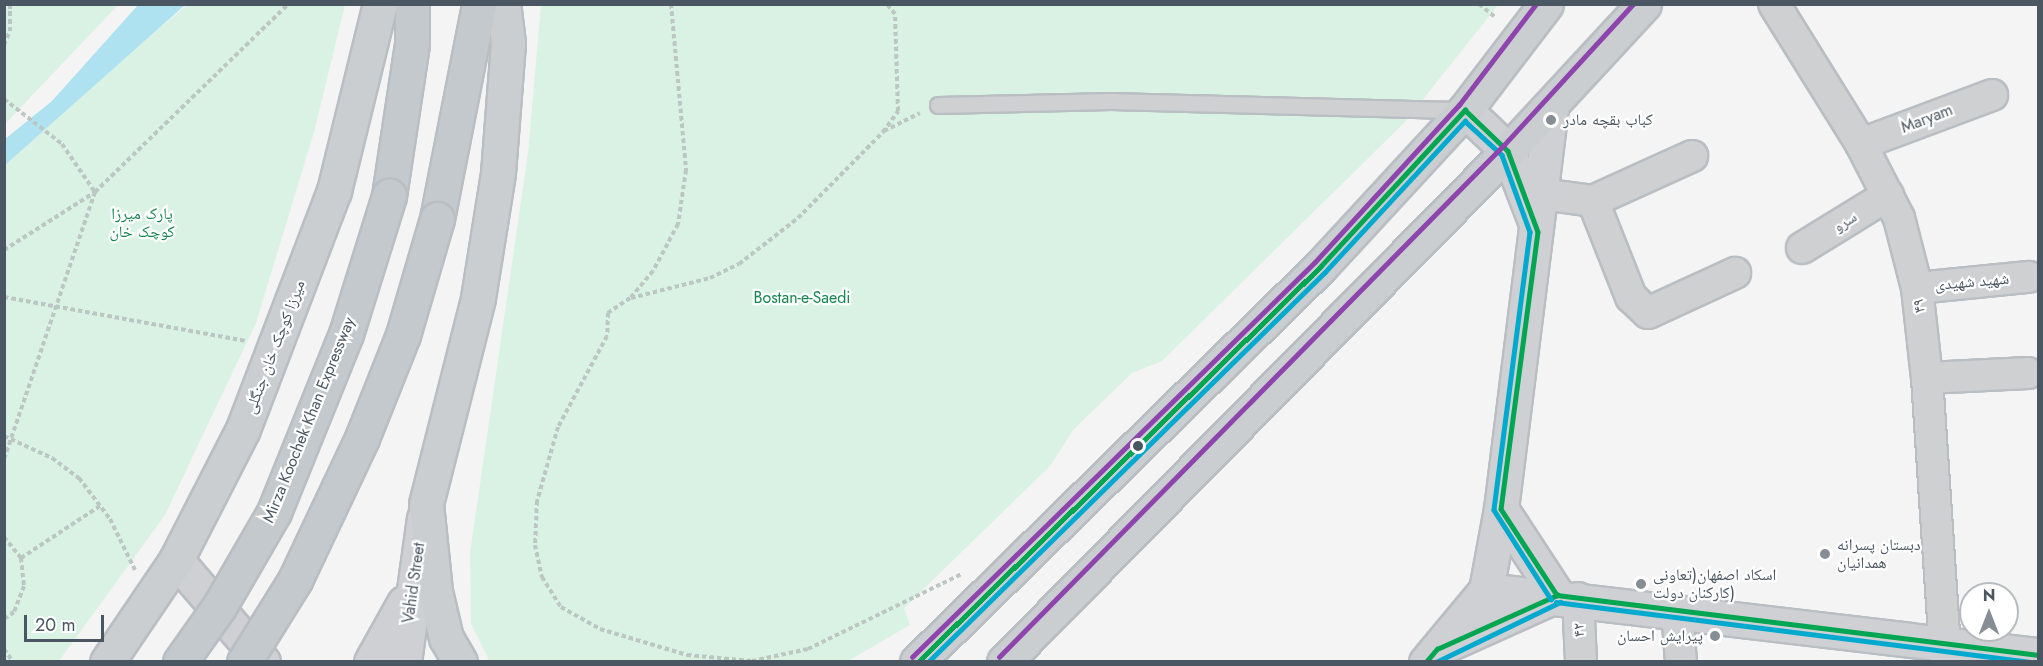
<!DOCTYPE html>
<html>
<head>
<meta charset="utf-8">
<style>
  body { margin:0 }
  #map { position:relative; width:2043px; height:666px; overflow:hidden; background:#f4f4f4; font-family:Jost,"Noto Naskh Arabic",sans-serif }
  div>[style] { position:absolute }
  .green>* { inset:0; background:#d9f2e3 }
  .water>* { inset:0; background:#aee2f0 }
  .path>* { height:4px; margin-top:-2px; transform-origin:0; background:repeating-linear-gradient(90deg,#bcc7c4 0 4.5px,transparent 0 7.5px) }
  .roads { filter:drop-shadow(2px 0 #b9bec3) drop-shadow(-2px 0 #b9bec3) drop-shadow(0 2px #b9bec3) drop-shadow(0 -2px #b9bec3) }
  .service>* { height:15px; margin:-7.5px; padding:0 7.5px; transform-origin:7.5px; border-radius:7.5px; background:#ced0d2 }
  .minor>* { height:30px; margin:-15px; padding:0 15px; transform-origin:15px; border-radius:15px; background:#ced0d2 }
  .secondary>* { height:33px; margin:-16.5px; padding:0 16.5px; transform-origin:16.5px; border-radius:16.5px; background:#ced0d4 }
  .primary>* { height:33px; margin:-16.5px; padding:0 16.5px; transform-origin:16.5px; border-radius:16.5px; background:#caced1 }
  .trunk>* { height:33px; margin:-16.5px; padding:0 16.5px; transform-origin:16.5px; border-radius:16.5px; background:#c4c9cd }
  .bridges { filter:drop-shadow(2px 0 #b9bec3) drop-shadow(-2px 0 #b9bec3) drop-shadow(0 2px #b9bec3) drop-shadow(0 -2px #b9bec3) }
  .trunk-bridge>* { height:33px; margin:-16.5px; padding:0 16.5px; transform-origin:16.5px; border-radius:16.5px; background:#c4c9cd }
  .bus-1>* { height:4.5px; margin:-2.25px; padding:0 2.25px; transform-origin:2.25px; border-radius:2.25px; background:#00a651 }
  .bus-2>* { height:4.5px; margin:-2.25px; padding:0 2.25px; transform-origin:2.25px; border-radius:2.25px; background:#00a9ce }
  .bus-3>* { height:4.5px; margin:-2.25px; padding:0 2.25px; transform-origin:2.25px; border-radius:2.25px; background:#8e44ad }
  .dots>* { width:16px; height:16px; translate:-50% -50%; box-sizing:border-box; border:3px solid #fff; border-radius:50% }
  span { translate:-50% -50%; white-space:nowrap; text-align:center; line-height:1.15; -webkit-text-stroke:4.5px #fff; paint-order:stroke }
  .street-label { font-size:16px; color:#4a5661 }
  .poi-label { font-size:16px; color:#4a5661 }
  .left { translate:0 -50%; text-align:left }
  .right { translate:-100% -50%; text-align:right }
  .park-label { font-size:16px; color:#17864f }
  .frame { position:absolute; inset:0; border:6px solid #4a5661; pointer-events:none }
  .north { position:absolute; left:1959px; top:582px; width:60px; height:60px; box-sizing:border-box; background:#fff; border:2px solid #b7bbc0; border-radius:50%; rotate:0deg; font-size:16px; font-weight:700; line-height:24px; text-align:center; color:#4a5661 }
  .north::after { content:''; display:block; margin:auto; width:21px; height:27px; background:#868d94; clip-path:polygon(50% 0,100% 100%,50% 72%,0 100%) }
  .scale { position:absolute; left:24px; top:615px; width:80px; height:27px; box-sizing:border-box; border:3px solid #4a5661; border-top:0; padding-left:8px; font-size:18px; line-height:21px; white-space:nowrap; color:#4a5661; -webkit-text-stroke:4px #fff; paint-order:stroke }
</style>
</head>
<body>
<div id="map">
  <div class="green">
    <i style="clip-path:polygon(5px 4px,118px 5px,5px 124px,4px 5px)"></i>
    <i style="clip-path:polygon(187px 5px,345px 5px,314px 132px,256px 323px,165px 515px,59px 661px,5px 661px,4px 160px)"></i>
    <i style="clip-path:polygon(541px 5px,1498px 5px,1405px 122px,1162px 361px,1132px 373px,1073px 430px,1051px 465px,904px 608px,910px 625px,848px 661px,490px 662px,471px 624px,470px 553px,528px 153px)"></i>
  </div>
  <div class="water">
    <i style="clip-path:polygon(138px 5px,185px 5px,5px 165px,5px 139px,52px 101px)"></i>
  </div>
  <div class="path">
    <i style="left:671px;top:4px;width:167px;rotate:84.8deg"></i>
    <i style="left:686px;top:170px;width:55px;rotate:98.4deg"></i>
    <i style="left:678px;top:224px;width:53px;rotate:118deg"></i>
    <i style="left:653px;top:271px;width:35px;rotate:130deg"></i>
    <i style="left:630px;top:298px;width:27px;rotate:146deg"></i>
    <i style="left:608px;top:313px;width:23px;rotate:92deg"></i>
    <i style="left:607px;top:336px;width:103px;rotate:118.3deg"></i>
    <i style="left:558px;top:427px;width:77px;rotate:105.8deg"></i>
    <i style="left:537px;top:501px;width:44px;rotate:92.6deg"></i>
    <i style="left:535px;top:545px;width:33px;rotate:78deg"></i>
    <i style="left:542px;top:577px;width:36px;rotate:58deg"></i>
    <i style="left:561px;top:607px;width:45px;rotate:29.4deg"></i>
    <i style="left:600px;top:629px;width:91px;rotate:16.6deg"></i>
    <i style="left:687px;top:655px;width:65px;rotate:5.3deg"></i>
    <i style="left:752px;top:661px;width:57px;rotate:-12.1deg"></i>
    <i style="left:808px;top:649px;width:171px;rotate:-26deg"></i>
    <i style="left:1479px;top:4px;width:21px;rotate:39deg"></i>
    <i style="left:4px;top:45px;width:15px;rotate:-67deg"></i>
    <i style="left:10px;top:31px;width:27px;rotate:-90deg"></i>
    <i style="left:4px;top:99px;width:73px;rotate:37.8deg"></i>
    <i style="left:62px;top:144px;width:58px;rotate:55.5deg"></i>
    <i style="left:95px;top:192px;width:283px;rotate:108.8deg"></i>
    <i style="left:884px;top:131px;width:40px;rotate:-26.6deg"></i>
    <i style="left:4px;top:250px;width:108px;rotate:-32.5deg"></i>
    <i style="left:95px;top:192px;width:269px;rotate:-44.2deg"></i>
    <i style="left:4px;top:297px;width:246px;rotate:10.3deg"></i>
    <i style="left:631px;top:298px;width:81px;rotate:-14.2deg"></i>
    <i style="left:710px;top:278px;width:32px;rotate:-26deg"></i>
    <i style="left:739px;top:264px;width:75px;rotate:-37.9deg"></i>
    <i style="left:798px;top:218px;width:121px;rotate:-45.3deg"></i>
    <i style="left:883px;top:132px;width:26px;rotate:-54deg"></i>
    <i style="left:898px;top:111px;width:97px;rotate:-91.8deg"></i>
    <i style="left:895px;top:14px;width:13px;rotate:-129deg"></i>
    <i style="left:4px;top:436px;width:53px;rotate:24.6deg"></i>
    <i style="left:52px;top:458px;width:34px;rotate:37deg"></i>
    <i style="left:79px;top:478px;width:51px;rotate:52.9deg"></i>
    <i style="left:110px;top:519px;width:57px;rotate:63.9deg"></i>
    <i style="left:4px;top:537px;width:27px;rotate:51deg"></i>
    <i style="left:21px;top:558px;width:28px;rotate:84deg"></i>
    <i style="left:24px;top:586px;width:28px;rotate:111deg"></i>
    <i style="left:14px;top:612px;width:12px;rotate:145deg"></i>
    <i style="left:21px;top:558px;width:95px;rotate:-33.4deg"></i>
    <i style="left:4px;top:649px;width:16px;rotate:55deg"></i>
  </div>
  <div class="roads">
    <div class="service">
      <i style="left:938px;top:105px;width:173px;rotate:-1.3deg"></i>
      <i style="left:1111px;top:101px;width:352px;rotate:1.5deg"></i>
    </div>
    <div class="minor">
      <i style="left:1774px;top:4px;width:165px;rotate:58.1deg"></i>
      <i style="left:1861px;top:144px;width:83px;rotate:62.8deg"></i>
      <i style="left:1899px;top:218px;width:72px;rotate:75.6deg"></i>
      <i style="left:1917px;top:288px;width:91px;rotate:83.7deg"></i>
      <i style="left:1927px;top:378px;width:285px;rotate:86.2deg"></i>
      <i style="left:1861px;top:144px;width:140px;rotate:-20.5deg"></i>
      <i style="left:1541px;top:194px;width:52px;rotate:7.7deg"></i>
      <i style="left:1593px;top:201px;width:109px;rotate:-24.4deg"></i>
      <i style="left:1593px;top:201px;width:103px;rotate:68.4deg"></i>
      <i style="left:1631px;top:297px;width:23px;rotate:43deg"></i>
      <i style="left:1648px;top:313px;width:96px;rotate:-24.7deg"></i>
      <i style="left:1802px;top:248px;width:101px;rotate:-31.6deg"></i>
      <i style="left:1917px;top:288px;width:112px;rotate:-5.7deg"></i>
      <i style="left:1927px;top:378px;width:101px;rotate:-2.8deg"></i>
      <i style="left:1578px;top:598px;width:64px;rotate:87.3deg"></i>
      <i style="left:1677px;top:610px;width:52px;rotate:85.6deg"></i>
    </div>
    <div class="secondary">
      <i style="left:1465px;top:110px;width:59px;rotate:43.6deg"></i>
      <i style="left:1508px;top:151px;width:75px;rotate:68.9deg"></i>
      <i style="left:1501px;top:509px;width:103px;rotate:56.9deg"></i>
      <i style="left:176px;top:560px;width:134px;rotate:49.5deg"></i>
      <i style="left:1486px;top:590px;width:556px;rotate:6.72deg"></i>
      <i style="left:1444px;top:646px;width:120px;rotate:-24.2deg"></i>
      <i style="left:371px;top:662px;width:68px;rotate:-60.8deg"></i>
      <i style="left:404px;top:662px;width:145px;rotate:-82.1deg"></i>
      <i style="left:1426px;top:662px;width:94px;rotate:-50.2deg"></i>
      <i style="left:1486px;top:590px;width:82px;rotate:-79.5deg"></i>
      <i style="left:1501px;top:509px;width:407px;rotate:-82.9deg"></i>
    </div>
    <div class="primary">
      <i style="left:107px;top:662px;width:123px;rotate:-55.9deg"></i>
      <i style="left:176px;top:560px;width:147px;rotate:-62.9deg"></i>
      <i style="left:243px;top:429px;width:255px;rotate:-69.1deg"></i>
      <i style="left:334px;top:191px;width:193px;rotate:-76.2deg"></i>
      <i style="left:460px;top:662px;width:28px;rotate:-120deg"></i>
      <i style="left:446px;top:638px;width:48px;rotate:-103.2deg"></i>
      <i style="left:435px;top:591px;width:87px;rotate:-95.9deg"></i>
      <i style="left:426px;top:504px;width:212px;rotate:-75.8deg"></i>
      <i style="left:478px;top:298px;width:127px;rotate:-80.9deg"></i>
      <i style="left:498px;top:173px;width:130px;rotate:-85.6deg"></i>
      <i style="left:508px;top:43px;width:39px;rotate:-97deg"></i>
      <i style="left:917px;top:662px;width:564px;rotate:-44.43deg"></i>
      <i style="left:1320px;top:267px;width:214px;rotate:-47.3deg"></i>
      <i style="left:1465px;top:110px;width:133px;rotate:-52.6deg"></i>
      <i style="left:1004px;top:662px;width:718px;rotate:-45.4deg"></i>
      <i style="left:1508px;top:151px;width:200px;rotate:-47.2deg"></i>
    </div>
    <div class="trunk">
      <i style="left:389px;top:196px;width:154px;rotate:-81.4deg"></i>
      <i style="left:412px;top:44px;width:40px;rotate:-90deg"></i>
      <i style="left:437px;top:219px;width:219px;rotate:-78.9deg"></i>
    </div>
  </div>
  <div class="bridges">
    <div class="trunk-bridge">
      <i style="left:180px;top:662px;width:67px;rotate:-54.7deg"></i>
      <i style="left:219px;top:607px;width:110px;rotate:-59.9deg"></i>
      <i style="left:274px;top:512px;width:192px;rotate:-68deg"></i>
      <i style="left:346px;top:334px;width:145px;rotate:-72.7deg"></i>
      <i style="left:244px;top:662px;width:97px;rotate:-58.1deg"></i>
      <i style="left:295px;top:580px;width:157px;rotate:-64.7deg"></i>
      <i style="left:362px;top:438px;width:111px;rotate:-68.3deg"></i>
      <i style="left:403px;top:335px;width:121px;rotate:-73.7deg"></i>
    </div>
  </div>
  <div class="bus-1">
    <i style="left:1557px;top:595px;width:485px;rotate:7.1deg"></i>
    <i style="left:918px;top:662px;width:564px;rotate:-44.5deg"></i>
    <i style="left:1320px;top:267px;width:214px;rotate:-47.3deg"></i>
    <i style="left:1465px;top:110px;width:59px;rotate:43.6deg"></i>
    <i style="left:1508px;top:151px;width:86px;rotate:69.7deg"></i>
    <i style="left:1538px;top:232px;width:279px;rotate:97.6deg"></i>
    <i style="left:1501px;top:509px;width:103px;rotate:56.9deg"></i>
    <i style="left:1426px;top:662px;width:17px;rotate:-50deg"></i>
    <i style="left:1437px;top:649px;width:132px;rotate:-24.2deg"></i>
  </div>
  <div class="bus-2">
    <i style="left:1556px;top:602px;width:478px;rotate:7.2deg"></i>
    <i style="left:928px;top:662px;width:557px;rotate:-44.49deg"></i>
    <i style="left:1325px;top:272px;width:206px;rotate:-47.2deg"></i>
    <i style="left:1465px;top:121px;width:50px;rotate:42.6deg"></i>
    <i style="left:1502px;top:155px;width:82px;rotate:70deg"></i>
    <i style="left:1530px;top:232px;width:280px;rotate:97.4deg"></i>
    <i style="left:1494px;top:510px;width:106px;rotate:57.4deg"></i>
    <i style="left:1436px;top:662px;width:138px;rotate:-25.8deg"></i>
  </div>
  <div class="bus-3">
    <i style="left:912px;top:657px;width:564px;rotate:-44.43deg"></i>
    <i style="left:1315px;top:262px;width:213px;rotate:-47.5deg"></i>
    <i style="left:1459px;top:105px;width:127px;rotate:-52.7deg"></i>
    <i style="left:999px;top:657px;width:718px;rotate:-45.4deg"></i>
    <i style="left:1503px;top:146px;width:193px;rotate:-47.5deg"></i>
  </div>
  <div class="dots">
    <i style="left:1551px;top:120px;background:#868d94"></i>
    <i style="left:1138px;top:446px;background:#4a5661"></i>
    <i style="left:1825px;top:554px;background:#868d94"></i>
    <i style="left:1641px;top:584px;background:#868d94"></i>
    <i style="left:1715px;top:636px;background:#868d94"></i>
  </div>
  <div class="street-label">
    <span style="left:1927px;top:119px;rotate:-21deg">Maryam</span>
    <span style="left:1845px;top:222px;rotate:-32deg">سرو</span>
    <span style="left:1972px;top:282px;rotate:-5deg">شهید شهیدی</span>
    <span style="left:1919px;top:306px;rotate:-97deg">۴۹</span>
    <span style="left:275px;top:347px;rotate:-69deg">میرزا کوچک خان جنگلی</span>
    <span style="left:309px;top:420px;rotate:-68deg">Mirza Koochek Khan Expressway</span>
    <span style="left:414px;top:583px;rotate:-82deg">Vahid Street</span>
    <span style="left:1579px;top:630px;rotate:-93deg">۴۲</span>
  </div>
  <div class="poi-label">
    <span class="left" style="left:1563px;top:120px">کباب بقچه مادر</span>
    <span class="left" style="left:1837px;top:554px">دبستان پسرانه<br>همدانیان</span>
    <span class="left" style="left:1653px;top:584px">اسکاد اصفهان(تعاونی<br>کارکنان دولت)</span>
    <span class="right" style="left:1703px;top:636px">پیرایش احسان</span>
  </div>
  <div class="park-label">
    <span style="left:142px;top:223px">پارک میرزا<br>کوچک خان</span>
    <span style="left:802px;top:298px">Bostan-e-Saedi</span>
  </div>
  <div class="frame"></div>
  <div class="north">N</div>
  <div class="scale">20 m</div>
</div>
</body>
</html>
